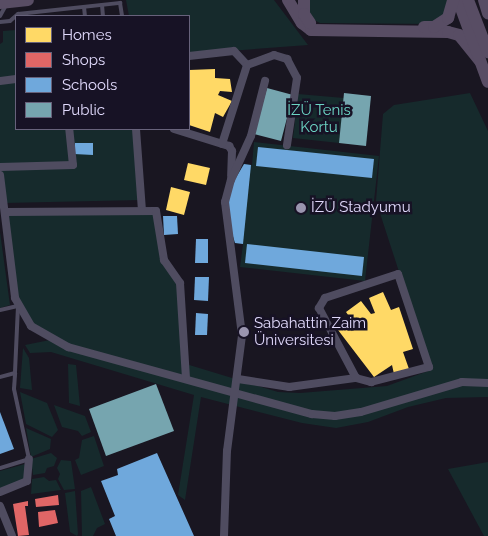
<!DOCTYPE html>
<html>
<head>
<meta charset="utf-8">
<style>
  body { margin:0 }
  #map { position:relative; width:488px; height:536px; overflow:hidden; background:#191621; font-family:Raleway,sans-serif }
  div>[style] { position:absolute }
  .green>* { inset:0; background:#162a2c }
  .homes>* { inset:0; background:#ffd966 }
  .shops>* { inset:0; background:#e06666 }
  .schools>* { inset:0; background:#6fa8dc }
  .public>* { inset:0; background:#76a5af }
  .lane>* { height:4px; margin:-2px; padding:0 2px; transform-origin:2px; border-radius:2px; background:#4f4c60 }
  .street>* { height:8px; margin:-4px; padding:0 4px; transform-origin:4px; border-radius:4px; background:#4f4c60 }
  .primary>* { height:12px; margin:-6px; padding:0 6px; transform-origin:6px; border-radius:6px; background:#584d64 }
  .dots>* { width:14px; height:14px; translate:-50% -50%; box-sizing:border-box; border:2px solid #171225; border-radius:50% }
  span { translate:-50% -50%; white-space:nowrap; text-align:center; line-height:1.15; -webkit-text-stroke:5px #171225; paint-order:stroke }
  .park-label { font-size:15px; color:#6cd5c5 }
  .poi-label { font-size:15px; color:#e0d9fb }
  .left { translate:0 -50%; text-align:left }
  .legend { position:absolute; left:15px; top:15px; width:175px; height:115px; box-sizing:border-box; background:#171225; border:1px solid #67627b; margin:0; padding:6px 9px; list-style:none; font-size:15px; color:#e0d9fb }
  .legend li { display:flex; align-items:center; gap:10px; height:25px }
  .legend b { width:25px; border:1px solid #67627b }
</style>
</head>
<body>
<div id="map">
  <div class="green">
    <i style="clip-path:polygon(126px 0,274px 0,308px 45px,189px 54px,189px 16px,129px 16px)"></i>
    <i style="clip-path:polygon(309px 0,448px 0,447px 11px,433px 24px,320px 23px,310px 18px)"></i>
    <i style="clip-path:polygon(16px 30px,16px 129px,136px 129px,141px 200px,4px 203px,0 175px,0 44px,3px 42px,3px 31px)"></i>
    <i style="clip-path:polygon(470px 93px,488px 131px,488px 397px,446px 398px,408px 407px,368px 422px,336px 428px,302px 423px,201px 397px,185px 500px,178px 495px,194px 395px,51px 352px,30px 353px,25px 345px,50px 340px,31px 326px,15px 296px,5px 212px,156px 211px,164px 260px,180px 283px,186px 364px,278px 392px,300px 393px,387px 386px,431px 370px,376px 201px,383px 114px,394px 105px)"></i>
    <i style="clip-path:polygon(298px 94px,344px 98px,339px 143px,293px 138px)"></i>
    <i style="clip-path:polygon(254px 142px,379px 156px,365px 281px,240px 267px,243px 244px,235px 243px,232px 233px,234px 181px,244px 164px,252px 165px)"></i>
    <i style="clip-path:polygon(0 232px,10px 305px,0 308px)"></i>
    <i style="clip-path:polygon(23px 348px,29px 358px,32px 390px,20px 388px)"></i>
    <i style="clip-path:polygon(68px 364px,76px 365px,80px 406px,69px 403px)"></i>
    <i style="clip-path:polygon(20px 392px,47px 403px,58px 430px,52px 437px,26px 424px)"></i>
    <i style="clip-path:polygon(54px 405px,85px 416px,91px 432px,82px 436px,78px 431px,62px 427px)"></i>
    <i style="clip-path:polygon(26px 428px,51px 439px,50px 449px,31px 457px)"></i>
    <i style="clip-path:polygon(94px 436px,104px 466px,81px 475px,75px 460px,79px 458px,82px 440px)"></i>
    <i style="clip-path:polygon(51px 453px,57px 458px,54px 466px,47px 468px,45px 473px,33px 475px,31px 459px)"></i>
    <i style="clip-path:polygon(61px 460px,71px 461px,75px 489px,64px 490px,58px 479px,60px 474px,57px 468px)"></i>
    <i style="clip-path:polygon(488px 462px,488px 536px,484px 536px,448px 469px)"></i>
    <i style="clip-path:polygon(25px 464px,26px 479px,0 490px,0 471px)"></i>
    <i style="clip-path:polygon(44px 477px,49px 481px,56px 480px,61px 490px,31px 494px,32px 479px)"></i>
    <i style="clip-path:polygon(91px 487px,105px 524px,97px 528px,93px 536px,82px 536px,81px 491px)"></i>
    <i style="clip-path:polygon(75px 491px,78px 534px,77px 536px,70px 532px,65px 493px)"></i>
  </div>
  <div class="homes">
    <i style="clip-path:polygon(215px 69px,215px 78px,230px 79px,232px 92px,220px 91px,218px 95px,232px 101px,223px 117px,215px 113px,210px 132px,189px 125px,189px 70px)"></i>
    <i style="clip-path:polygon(188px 163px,210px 168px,206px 185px,184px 180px)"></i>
    <i style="clip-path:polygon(171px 187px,190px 192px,184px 215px,166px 210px)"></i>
    <i style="clip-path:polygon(383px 292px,391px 310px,399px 307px,413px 349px,403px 352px,409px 369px,394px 374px,392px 365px,374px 377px,338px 330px,351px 319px,346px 312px,361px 301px,371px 314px,375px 313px,369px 298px)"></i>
  </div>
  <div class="shops">
    <i style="clip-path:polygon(58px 495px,59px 505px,36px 507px,35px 499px)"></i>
    <i style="clip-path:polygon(28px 501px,28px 506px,25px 506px,29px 535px,18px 536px,13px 504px)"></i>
    <i style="clip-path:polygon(55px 510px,58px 523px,39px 527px,38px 512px)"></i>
  </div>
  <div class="schools">
    <i style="clip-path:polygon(75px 143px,93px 143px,93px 155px,74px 154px)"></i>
    <i style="clip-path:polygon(258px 147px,374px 159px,372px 178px,256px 166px)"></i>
    <i style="clip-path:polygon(244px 164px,251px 165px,243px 244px,235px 243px,232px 233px,228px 202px,234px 181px)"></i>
    <i style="clip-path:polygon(163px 216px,177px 216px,178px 234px,164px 235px)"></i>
    <i style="clip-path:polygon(196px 239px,208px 239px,208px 263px,195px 263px)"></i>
    <i style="clip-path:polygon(247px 244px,364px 257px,362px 276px,245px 263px)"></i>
    <i style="clip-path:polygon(195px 277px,209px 277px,208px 301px,194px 300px)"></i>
    <i style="clip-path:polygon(196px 313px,208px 314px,207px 335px,195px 335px)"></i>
    <i style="clip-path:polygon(0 412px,14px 449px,0 454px)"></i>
    <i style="clip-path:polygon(157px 453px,194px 536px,116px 536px,109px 519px,115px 516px,101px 481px,118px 475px,117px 469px)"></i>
  </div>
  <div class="public">
    <i style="clip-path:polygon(267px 88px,293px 95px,281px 141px,254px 134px)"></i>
    <i style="clip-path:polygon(344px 93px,371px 96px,366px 146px,339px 143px)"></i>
    <i style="clip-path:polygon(156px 384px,174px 431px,106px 456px,89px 409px)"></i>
  </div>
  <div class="lane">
    <i style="left:102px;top:5px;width:11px;rotate:85deg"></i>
    <i style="left:84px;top:7px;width:9px;rotate:84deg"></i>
    <i style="left:0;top:16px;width:13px;rotate:-61deg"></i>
    <i style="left:0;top:22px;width:10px;rotate:-6deg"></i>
    <i style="left:10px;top:21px;width:11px;rotate:-41deg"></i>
    <i style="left:18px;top:14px;width:103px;rotate:-6.2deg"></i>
    <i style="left:120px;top:3px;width:13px;rotate:81deg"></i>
    <i style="left:0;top:310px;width:18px;rotate:-13deg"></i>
    <i style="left:18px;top:306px;width:67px;rotate:92.6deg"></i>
    <i style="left:15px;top:373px;width:16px;rotate:165deg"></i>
    <i style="left:0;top:468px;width:30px;rotate:-17deg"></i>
    <i style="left:29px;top:459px;width:72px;rotate:-102.1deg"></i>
    <i style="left:14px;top:389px;width:16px;rotate:-86deg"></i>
  </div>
  <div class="street">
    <i style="left:189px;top:56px;width:45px;rotate:-6.3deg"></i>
    <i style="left:234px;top:51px;width:19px;rotate:47deg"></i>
    <i style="left:0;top:81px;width:16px;rotate:-7deg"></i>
    <i style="left:136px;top:129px;width:82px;rotate:85.8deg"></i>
    <i style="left:174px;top:129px;width:58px;rotate:17.2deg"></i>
    <i style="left:229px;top:146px;width:6px;rotate:59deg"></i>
    <i style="left:232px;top:151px;width:25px;rotate:92deg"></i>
    <i style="left:222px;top:144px;width:83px;rotate:-72.4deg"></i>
    <i style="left:247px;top:65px;width:29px;rotate:-20deg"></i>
    <i style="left:274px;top:55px;width:14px;rotate:17deg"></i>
    <i style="left:287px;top:59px;width:21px;rotate:62deg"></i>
    <i style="left:297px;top:78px;width:68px;rotate:98.5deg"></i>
    <i style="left:0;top:167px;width:73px;rotate:-1.6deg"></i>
    <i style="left:73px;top:165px;width:36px;rotate:-96deg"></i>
    <i style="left:0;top:175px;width:124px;rotate:83deg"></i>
    <i style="left:15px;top:298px;width:32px;rotate:60deg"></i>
    <i style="left:31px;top:326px;width:43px;rotate:29.6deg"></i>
    <i style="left:68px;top:347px;width:253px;rotate:15.4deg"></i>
    <i style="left:312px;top:414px;width:23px;rotate:5deg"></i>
    <i style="left:335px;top:416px;width:26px;rotate:-9deg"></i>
    <i style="left:361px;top:412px;width:105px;rotate:-16.5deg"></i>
    <i style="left:462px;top:382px;width:26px;rotate:2deg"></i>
    <i style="left:5px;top:212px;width:151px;rotate:-0.4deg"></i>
    <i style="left:156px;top:211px;width:50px;rotate:80.7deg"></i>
    <i style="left:164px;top:260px;width:28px;rotate:55deg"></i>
    <i style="left:180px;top:283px;width:96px;rotate:86.4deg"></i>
    <i style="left:238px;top:379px;width:52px;rotate:8.9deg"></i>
    <i style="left:289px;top:387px;width:68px;rotate:-7.7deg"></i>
    <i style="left:356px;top:378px;width:16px;rotate:15deg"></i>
    <i style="left:371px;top:382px;width:60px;rotate:-14.5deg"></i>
    <i style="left:429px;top:367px;width:98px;rotate:-108.4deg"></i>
    <i style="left:398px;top:274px;width:77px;rotate:161.8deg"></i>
    <i style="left:325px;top:298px;width:12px;rotate:121deg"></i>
    <i style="left:319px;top:308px;width:79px;rotate:62.1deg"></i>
    <i style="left:0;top:492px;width:29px;rotate:-22deg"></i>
    <i style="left:27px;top:481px;width:22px;rotate:-85deg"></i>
    <i style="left:0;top:506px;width:32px;rotate:68deg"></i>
    <i style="left:224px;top:536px;width:85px;rotate:-88deg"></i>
    <i style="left:227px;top:451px;width:117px;rotate:-82.6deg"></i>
    <i style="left:242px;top:335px;width:134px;rotate:-97.3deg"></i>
    <i style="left:225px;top:202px;width:23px;rotate:-75deg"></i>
    <i style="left:231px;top:180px;width:48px;rotate:-65.6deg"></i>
    <i style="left:251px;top:136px;width:57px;rotate:-75.7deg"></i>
  </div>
  <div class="primary">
    <i style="left:288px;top:0;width:27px;rotate:59deg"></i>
    <i style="left:302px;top:23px;width:11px;rotate:38deg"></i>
    <i style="left:311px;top:30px;width:137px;rotate:0.8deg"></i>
    <i style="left:448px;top:32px;width:11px;rotate:15deg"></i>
    <i style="left:459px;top:35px;width:33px;rotate:51deg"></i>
    <i style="left:304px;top:0;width:14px;rotate:90deg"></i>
    <i style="left:304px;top:14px;width:11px;rotate:56deg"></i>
    <i style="left:458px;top:0;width:87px;rotate:69.9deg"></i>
    <i style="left:468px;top:0;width:56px;rotate:69deg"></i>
    <i style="left:484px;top:0;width:14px;rotate:73deg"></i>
    <i style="left:0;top:3px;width:28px;rotate:-6deg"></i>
    <i style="left:424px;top:27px;width:10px"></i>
    <i style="left:434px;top:27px;width:17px;rotate:-33deg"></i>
    <i style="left:448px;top:18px;width:19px;rotate:-74deg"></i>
  </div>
  <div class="dots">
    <i style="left:301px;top:208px;background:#9a95af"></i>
    <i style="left:244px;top:332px;background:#9a95af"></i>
  </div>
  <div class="park-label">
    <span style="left:319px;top:119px">İZÜ Tenis<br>Kortu</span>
  </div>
  <div class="poi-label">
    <span class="left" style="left:311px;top:208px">İZÜ Stadyumu</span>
    <span class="left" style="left:254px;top:332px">Sabahattin Zaim<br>Üniversitesi</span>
  </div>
  <ul class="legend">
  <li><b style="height:14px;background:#ffd966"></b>Homes</li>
  <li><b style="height:14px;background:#e06666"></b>Shops</li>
  <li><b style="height:14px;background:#6fa8dc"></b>Schools</li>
  <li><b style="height:14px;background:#76a5af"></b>Public</li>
  </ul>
</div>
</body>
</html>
